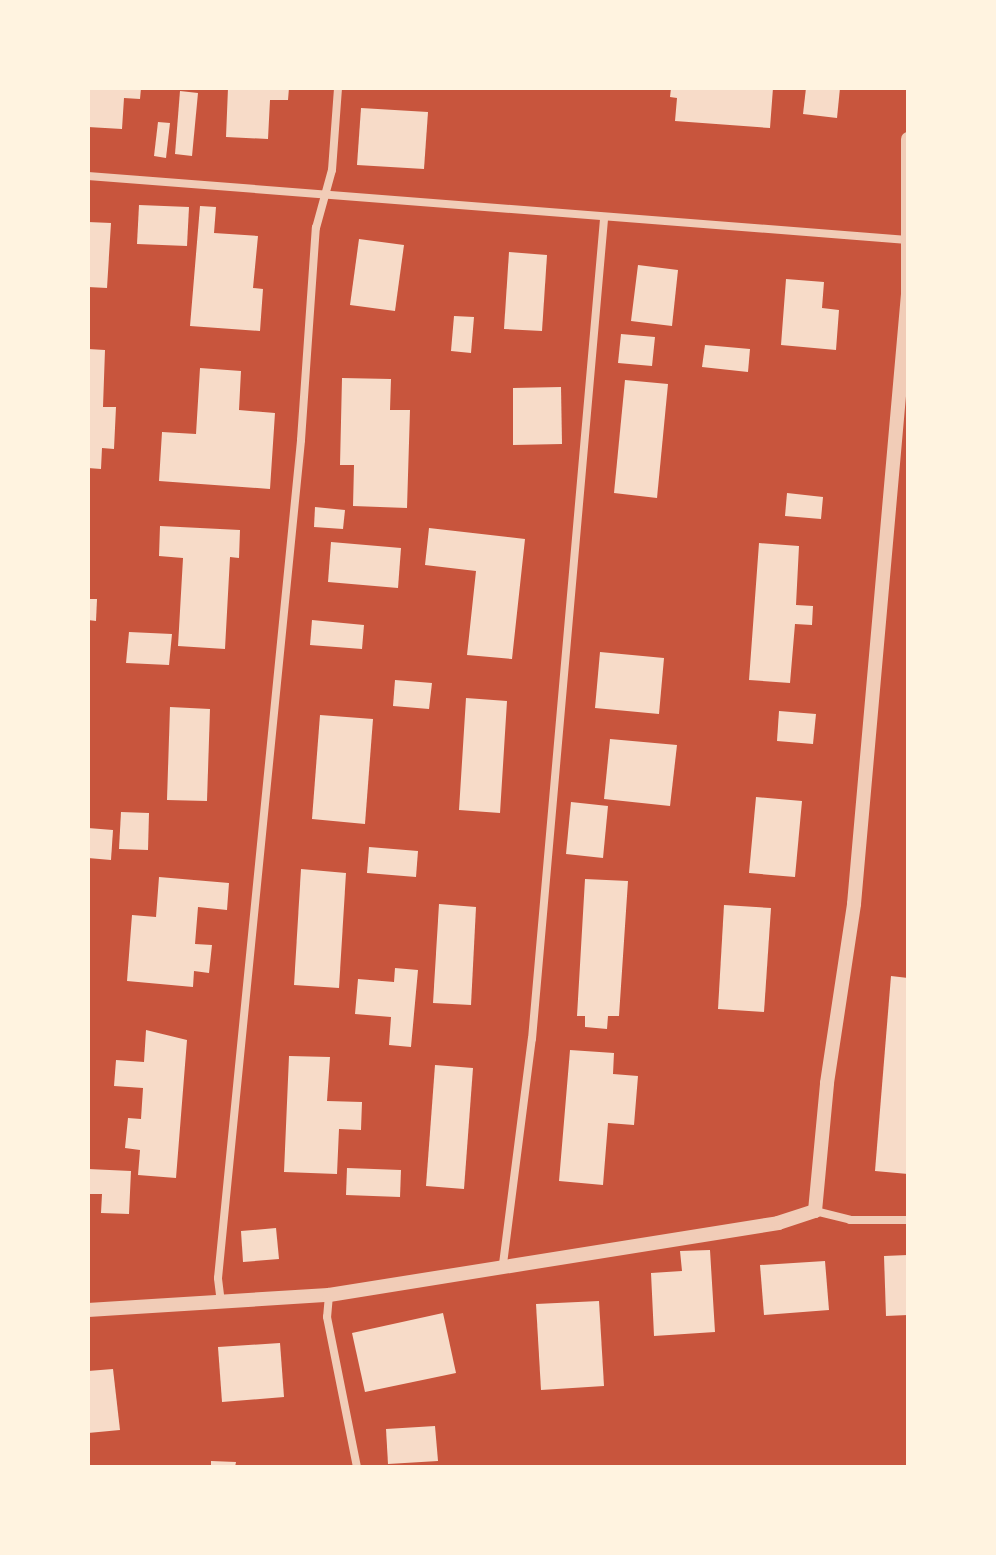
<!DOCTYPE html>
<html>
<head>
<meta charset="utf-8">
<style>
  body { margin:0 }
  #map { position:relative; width:996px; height:1555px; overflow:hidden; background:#c8553d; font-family:"Open Sans",sans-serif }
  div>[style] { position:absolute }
  .building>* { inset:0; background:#f7dbc8 }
  .minor>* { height:8px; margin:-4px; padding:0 4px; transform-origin:4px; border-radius:4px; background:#f1ccb7 }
  .tertiary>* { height:14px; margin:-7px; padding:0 7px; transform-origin:7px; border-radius:7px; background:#f1ccb7 }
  span { translate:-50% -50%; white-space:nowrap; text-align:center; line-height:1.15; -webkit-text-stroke:6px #fff3e0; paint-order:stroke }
  .frame { position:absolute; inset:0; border:90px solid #fff3e0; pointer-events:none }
</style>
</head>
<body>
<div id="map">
  <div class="building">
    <i style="clip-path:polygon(88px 88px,141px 88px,140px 99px,124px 98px,122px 129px,88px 127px)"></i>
    <i style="clip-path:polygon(228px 88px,289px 88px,288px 100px,270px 100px,268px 139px,226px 137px)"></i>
    <i style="clip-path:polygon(671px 88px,773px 88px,770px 128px,675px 121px,677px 98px,670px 97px)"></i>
    <i style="clip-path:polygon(806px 88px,840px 88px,837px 118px,803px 114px)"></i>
    <i style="clip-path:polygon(180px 91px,198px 93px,192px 156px,175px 154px)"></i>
    <i style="clip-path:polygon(361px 108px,428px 112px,424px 169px,357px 165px)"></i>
    <i style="clip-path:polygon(158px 122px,170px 123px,166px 158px,154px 156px)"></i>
    <i style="clip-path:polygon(139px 205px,189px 207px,187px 246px,137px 244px)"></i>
    <i style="clip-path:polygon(200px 206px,216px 207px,214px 233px,258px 236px,253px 288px,263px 289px,260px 331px,190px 326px)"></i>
    <i style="clip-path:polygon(88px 222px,111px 223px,107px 288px,88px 287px)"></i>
    <i style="clip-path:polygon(359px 239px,404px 245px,395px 311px,350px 305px)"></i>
    <i style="clip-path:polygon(509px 252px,547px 255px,542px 331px,504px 329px)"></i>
    <i style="clip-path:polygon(638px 265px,678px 270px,672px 326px,631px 321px)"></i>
    <i style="clip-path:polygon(786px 279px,824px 282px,822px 308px,839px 310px,836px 350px,781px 345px)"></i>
    <i style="clip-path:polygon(454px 316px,474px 317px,471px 353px,451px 351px)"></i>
    <i style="clip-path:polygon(621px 334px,655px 337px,652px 366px,618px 363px)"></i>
    <i style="clip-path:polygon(705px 345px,750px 349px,748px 372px,702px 367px)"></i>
    <i style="clip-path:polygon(88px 349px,105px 350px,103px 407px,116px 407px,114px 449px,102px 448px,101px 469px,88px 468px)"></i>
    <i style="clip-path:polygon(200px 368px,241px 371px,239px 410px,275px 413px,270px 489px,159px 481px,162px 432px,196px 434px)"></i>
    <i style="clip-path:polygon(342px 378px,391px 379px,390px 410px,410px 410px,407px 508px,353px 506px,354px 465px,340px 465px)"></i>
    <i style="clip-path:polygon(625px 380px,668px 384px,657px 498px,614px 493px)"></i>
    <i style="clip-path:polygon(561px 387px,562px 444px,513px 445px,513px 388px)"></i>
    <i style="clip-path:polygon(787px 493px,823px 497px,821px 519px,785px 516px)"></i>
    <i style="clip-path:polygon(315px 507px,345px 510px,343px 529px,314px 527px)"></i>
    <i style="clip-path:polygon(160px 526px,240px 530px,239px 558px,230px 557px,225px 649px,178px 646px,183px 558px,159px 556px)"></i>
    <i style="clip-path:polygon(429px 528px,525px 539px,512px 659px,467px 655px,476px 571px,425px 565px)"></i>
    <i style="clip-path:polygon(331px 542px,401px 548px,398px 588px,328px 582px)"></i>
    <i style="clip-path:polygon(759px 543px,799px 546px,796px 605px,813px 606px,812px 625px,795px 624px,790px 683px,749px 680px)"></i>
    <i style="clip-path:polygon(88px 599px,97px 599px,96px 621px,88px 620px)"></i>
    <i style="clip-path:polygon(312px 620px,364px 625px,362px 649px,310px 645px)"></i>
    <i style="clip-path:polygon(129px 632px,172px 634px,169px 665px,126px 663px)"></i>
    <i style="clip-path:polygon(600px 652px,664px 658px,659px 714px,595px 708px)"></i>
    <i style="clip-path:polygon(395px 680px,432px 683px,429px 709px,393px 706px)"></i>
    <i style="clip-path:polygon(466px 698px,507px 701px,500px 813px,459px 810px)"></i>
    <i style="clip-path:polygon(170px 707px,210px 709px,207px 801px,167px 800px)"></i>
    <i style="clip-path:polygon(779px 711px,816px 714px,813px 744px,777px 741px)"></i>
    <i style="clip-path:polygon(320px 715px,373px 719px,365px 824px,312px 819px)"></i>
    <i style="clip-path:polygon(610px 739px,677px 745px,670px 806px,604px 799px)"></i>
    <i style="clip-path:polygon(756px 797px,802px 801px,795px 877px,749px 873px)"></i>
    <i style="clip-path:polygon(571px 802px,608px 806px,603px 858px,566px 854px)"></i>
    <i style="clip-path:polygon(121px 812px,149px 813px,148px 850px,119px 849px)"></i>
    <i style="clip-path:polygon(88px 828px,113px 830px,111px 860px,88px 858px)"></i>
    <i style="clip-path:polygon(369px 847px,418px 851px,416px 877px,367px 873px)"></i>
    <i style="clip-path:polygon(301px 869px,346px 873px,339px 988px,294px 985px)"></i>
    <i style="clip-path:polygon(159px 877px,229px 883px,227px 910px,198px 907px,195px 944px,212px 945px,209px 973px,194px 971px,193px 987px,127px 981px,132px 915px,156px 917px)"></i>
    <i style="clip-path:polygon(585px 879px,628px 881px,619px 1016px,608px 1016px,607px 1029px,585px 1027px,585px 1016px,577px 1016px)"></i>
    <i style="clip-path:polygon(439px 904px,476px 907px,471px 1005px,433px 1003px)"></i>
    <i style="clip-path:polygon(724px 905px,771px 908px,764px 1012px,718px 1009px)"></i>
    <i style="clip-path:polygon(395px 968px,418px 970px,411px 1047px,389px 1045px,391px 1017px,355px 1014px,358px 979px,394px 982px)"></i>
    <i style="clip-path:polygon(891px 976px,908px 978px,908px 1174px,875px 1171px)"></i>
    <i style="clip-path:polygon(146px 1030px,187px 1040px,176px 1178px,138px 1175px,140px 1150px,125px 1148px,128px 1118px,141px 1119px,143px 1088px,114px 1086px,116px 1060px,144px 1062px)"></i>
    <i style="clip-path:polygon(570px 1050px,614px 1053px,613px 1074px,638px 1076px,634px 1125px,608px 1123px,603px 1185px,559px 1181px)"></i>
    <i style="clip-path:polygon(289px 1056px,330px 1057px,327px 1101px,362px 1102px,361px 1130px,339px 1129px,337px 1174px,284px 1172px)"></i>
    <i style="clip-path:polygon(435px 1065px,473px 1068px,464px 1189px,426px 1186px)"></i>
    <i style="clip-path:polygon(347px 1168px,401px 1170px,400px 1197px,346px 1195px)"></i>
    <i style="clip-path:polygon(88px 1169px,131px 1171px,129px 1214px,101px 1213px,102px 1194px,88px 1194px)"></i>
    <i style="clip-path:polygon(276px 1228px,279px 1259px,243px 1262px,241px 1231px)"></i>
    <i style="clip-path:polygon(710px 1250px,715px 1332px,654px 1336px,651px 1273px,682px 1271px,680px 1251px)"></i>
    <i style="clip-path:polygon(908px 1255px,908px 1315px,886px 1316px,884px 1256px)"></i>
    <i style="clip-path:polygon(825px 1261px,829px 1310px,764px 1315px,760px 1265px)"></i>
    <i style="clip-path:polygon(599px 1301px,604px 1386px,541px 1390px,536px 1304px)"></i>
    <i style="clip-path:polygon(443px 1313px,456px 1373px,365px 1392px,352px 1333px)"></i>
    <i style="clip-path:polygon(280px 1343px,284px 1397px,222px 1402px,218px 1347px)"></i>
    <i style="clip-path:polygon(113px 1369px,120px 1430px,88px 1433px,88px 1371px)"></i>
    <i style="clip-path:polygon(435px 1426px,438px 1461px,388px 1464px,386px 1429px)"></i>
    <i style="clip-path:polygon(211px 1461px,236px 1462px,235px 1467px,211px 1467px)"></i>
  </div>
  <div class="minor">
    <i style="left:88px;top:176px;width:822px;rotate:4.46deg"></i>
    <i style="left:815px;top:1211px;width:36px;rotate:14deg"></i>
    <i style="left:850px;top:1220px;width:58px"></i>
    <i style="left:503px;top:1264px;width:227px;rotate:-82.7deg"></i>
    <i style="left:532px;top:1039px;width:823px;rotate:-84.98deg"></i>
    <i style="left:329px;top:1295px;width:22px;rotate:95deg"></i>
    <i style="left:327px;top:1317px;width:153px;rotate:78.7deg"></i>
    <i style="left:221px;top:1303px;width:25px;rotate:-97deg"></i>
    <i style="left:218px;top:1278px;width:842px;rotate:-84.34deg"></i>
    <i style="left:301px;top:440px;width:213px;rotate:-86deg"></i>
    <i style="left:316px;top:228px;width:60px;rotate:-74.6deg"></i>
    <i style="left:332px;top:170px;width:82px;rotate:-85.8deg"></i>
  </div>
  <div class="tertiary">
    <i style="left:88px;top:1310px;width:241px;rotate:-3.6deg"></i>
    <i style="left:329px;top:1295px;width:455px;rotate:-9.1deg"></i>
    <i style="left:778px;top:1223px;width:39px;rotate:-18deg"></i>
    <i style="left:815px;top:1211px;width:129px;rotate:-84.6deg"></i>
    <i style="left:827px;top:1083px;width:181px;rotate:-81.4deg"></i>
    <i style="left:854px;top:904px;width:612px;rotate:-84.94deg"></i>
    <i style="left:908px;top:294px;width:155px;rotate:-90deg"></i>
  </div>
  <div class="frame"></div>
</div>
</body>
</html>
